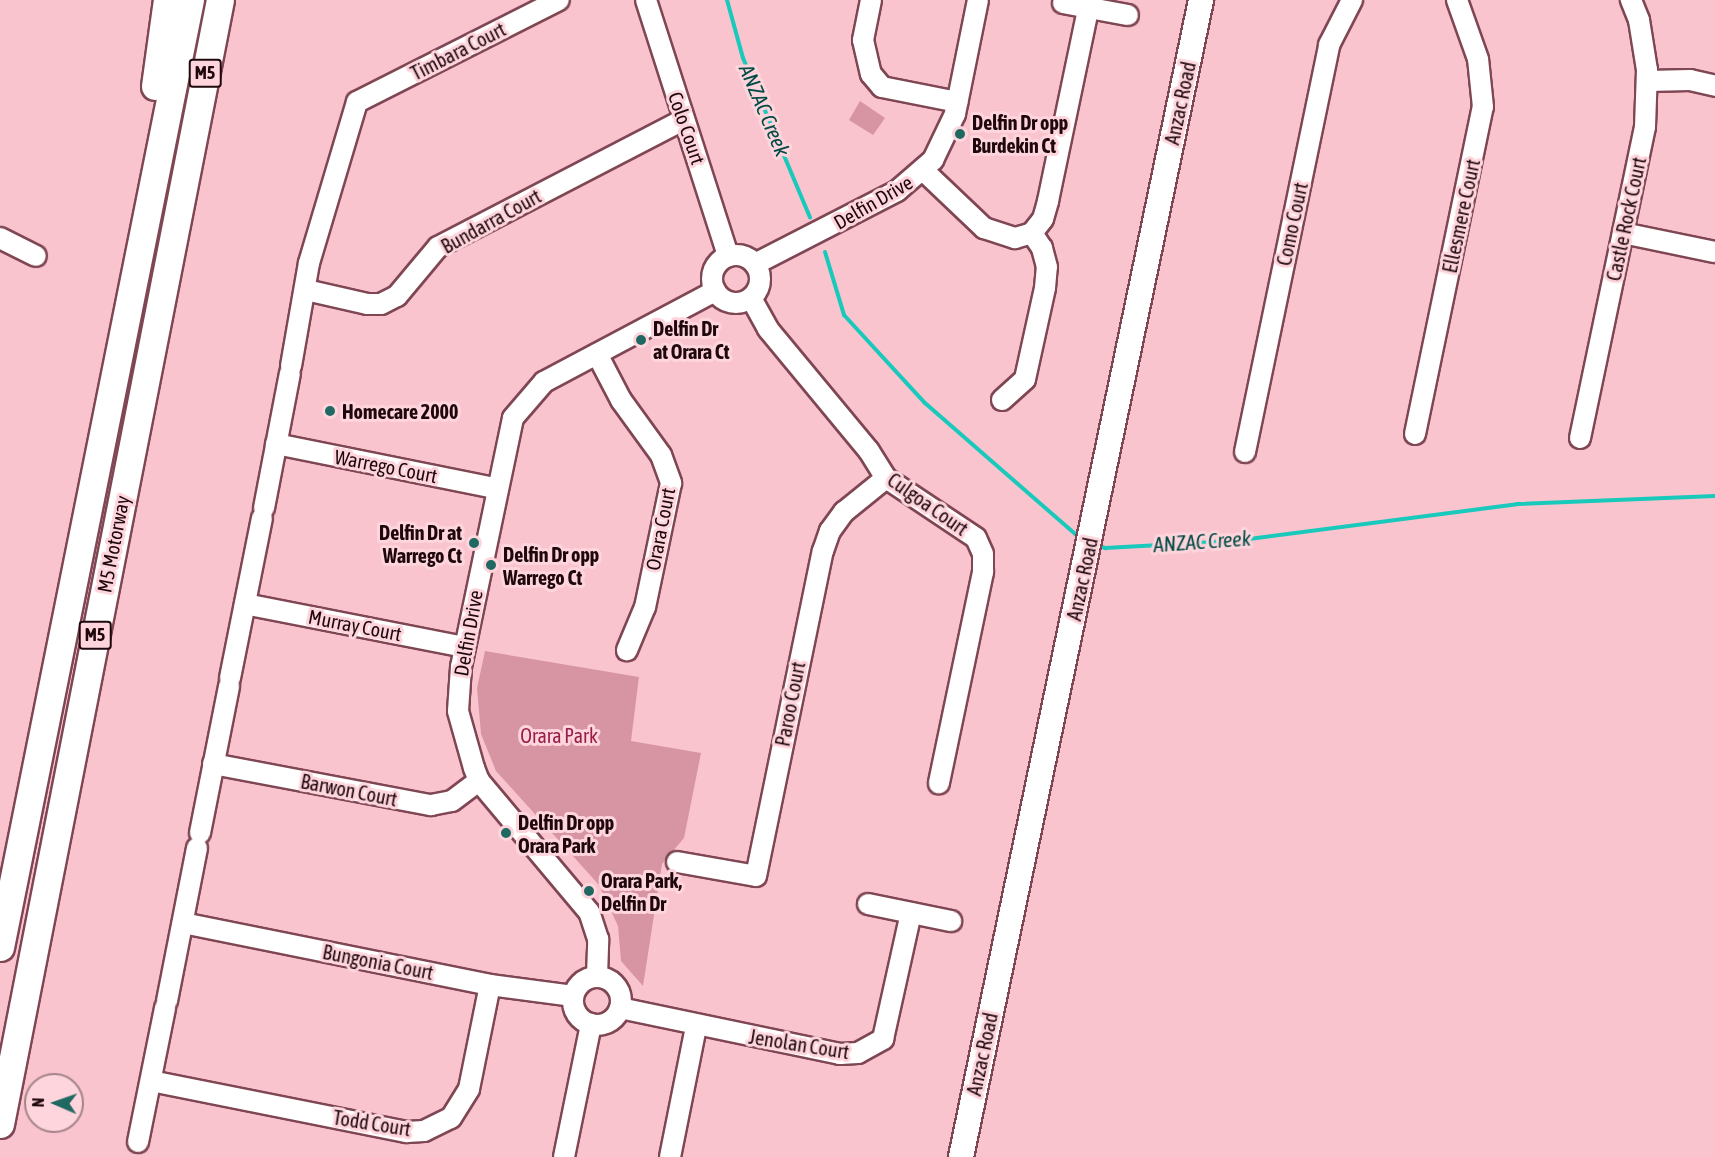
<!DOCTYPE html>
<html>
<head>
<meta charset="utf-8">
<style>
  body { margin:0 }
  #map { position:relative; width:1715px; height:1157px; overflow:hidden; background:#fac4ce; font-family:"Asap Condensed",sans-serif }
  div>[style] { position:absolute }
  .green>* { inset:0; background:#d795a3 }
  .stream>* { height:4px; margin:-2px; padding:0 2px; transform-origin:2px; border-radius:2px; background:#19c9bb }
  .roads { filter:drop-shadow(2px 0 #7f4653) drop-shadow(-2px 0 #7f4653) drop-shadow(0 2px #7f4653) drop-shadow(0 -2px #7f4653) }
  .minor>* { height:20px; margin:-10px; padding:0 10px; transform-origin:10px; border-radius:10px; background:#fff }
  .minor>.ring { margin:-10px; padding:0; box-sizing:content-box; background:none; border:20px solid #fff; border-radius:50% }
  .major>* { height:24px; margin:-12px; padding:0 12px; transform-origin:12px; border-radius:12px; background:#fff }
  .highway>* { height:27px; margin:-13.5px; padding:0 13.5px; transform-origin:13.5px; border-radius:13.5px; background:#fff }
  .dots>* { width:16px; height:16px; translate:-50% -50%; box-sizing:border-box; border:3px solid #fed5dc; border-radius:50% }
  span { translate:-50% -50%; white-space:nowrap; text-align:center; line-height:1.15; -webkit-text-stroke:6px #fed5dc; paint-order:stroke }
  .shield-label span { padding:2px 4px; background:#fed5dc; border:2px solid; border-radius:4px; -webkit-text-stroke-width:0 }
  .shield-label { font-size:18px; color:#1e080d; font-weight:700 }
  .street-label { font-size:20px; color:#1e080d }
  .poi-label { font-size:20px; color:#1e080d; font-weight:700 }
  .left { translate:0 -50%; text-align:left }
  .right { translate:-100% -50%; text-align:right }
  .park-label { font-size:20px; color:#981d49 }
  .water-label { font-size:21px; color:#024a44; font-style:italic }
  .north { position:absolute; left:24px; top:1073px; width:60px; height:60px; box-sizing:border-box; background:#fed5dc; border:2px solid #a48389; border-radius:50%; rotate:272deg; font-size:16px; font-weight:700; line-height:24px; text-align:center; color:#1e080d }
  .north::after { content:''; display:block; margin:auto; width:21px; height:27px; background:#206962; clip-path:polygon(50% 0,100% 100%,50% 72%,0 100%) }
</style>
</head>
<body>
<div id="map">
  <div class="green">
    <i style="clip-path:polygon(860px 101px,885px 118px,873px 135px,849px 120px)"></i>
    <i style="clip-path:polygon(485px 651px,639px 677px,631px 741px,701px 753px,684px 838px,662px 864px,643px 986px,621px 961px,618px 926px,599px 885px,496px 771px,481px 734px,477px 688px)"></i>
  </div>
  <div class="stream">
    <i style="left:727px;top:0;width:60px;rotate:74.6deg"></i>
    <i style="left:743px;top:58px;width:173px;rotate:67.2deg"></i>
    <i style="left:825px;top:252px;width:66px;rotate:73.2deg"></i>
    <i style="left:844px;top:315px;width:120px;rotate:47.4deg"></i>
    <i style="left:925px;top:403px;width:207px;rotate:41.1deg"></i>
    <i style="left:1097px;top:545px;width:9px;rotate:21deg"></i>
    <i style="left:1105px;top:548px;width:129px;rotate:-3.1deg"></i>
    <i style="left:1234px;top:541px;width:285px;rotate:-7.4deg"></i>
    <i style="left:1517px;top:504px;width:198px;rotate:-2.3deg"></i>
  </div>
  <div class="roads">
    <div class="minor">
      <i style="left:646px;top:0;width:269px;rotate:72.2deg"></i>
      <i style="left:871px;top:0;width:41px;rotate:101.3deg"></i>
      <i style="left:863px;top:40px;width:35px;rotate:77deg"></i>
      <i style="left:871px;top:74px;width:17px;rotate:50deg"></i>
      <i style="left:882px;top:87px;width:77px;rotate:11.2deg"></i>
      <i style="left:1063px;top:3px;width:66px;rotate:10.5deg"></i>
      <i style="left:1648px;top:81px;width:42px;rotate:-1.4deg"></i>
      <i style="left:1690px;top:80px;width:26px;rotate:13deg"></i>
      <i style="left:924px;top:171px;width:83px;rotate:43.5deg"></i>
      <i style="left:984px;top:228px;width:33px;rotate:18deg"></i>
      <i style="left:1015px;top:238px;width:18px;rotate:-16deg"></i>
      <i style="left:1032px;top:233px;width:18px;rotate:-52deg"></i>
      <i style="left:1043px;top:219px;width:19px;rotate:-74deg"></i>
      <i style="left:1048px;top:201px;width:196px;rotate:-78.2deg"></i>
      <i style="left:1623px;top:233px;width:94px;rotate:11.7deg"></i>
      <i style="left:0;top:238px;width:40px;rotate:26.6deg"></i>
      <i class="ring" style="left:712px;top:255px;width:28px;height:28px"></i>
      <i style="left:755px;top:264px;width:160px;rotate:-27.2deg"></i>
      <i style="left:897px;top:191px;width:48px;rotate:-40.7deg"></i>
      <i style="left:933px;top:160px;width:51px;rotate:-64.4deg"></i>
      <i style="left:955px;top:114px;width:116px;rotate:-78.6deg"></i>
      <i style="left:306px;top:290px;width:63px;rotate:12.9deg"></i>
      <i style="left:367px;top:304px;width:14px"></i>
      <i style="left:381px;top:304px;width:18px;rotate:-27deg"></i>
      <i style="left:397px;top:296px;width:64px;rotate:-50.1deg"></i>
      <i style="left:438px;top:247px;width:276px;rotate:-27.4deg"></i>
      <i style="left:751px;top:298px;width:35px;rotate:61deg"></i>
      <i style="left:768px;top:329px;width:158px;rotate:50.4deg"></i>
      <i style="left:869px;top:451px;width:32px;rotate:58deg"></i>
      <i style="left:886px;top:478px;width:108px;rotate:33.7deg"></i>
      <i style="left:976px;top:538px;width:17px;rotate:66deg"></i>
      <i style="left:983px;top:554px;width:18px;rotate:90deg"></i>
      <i style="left:983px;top:572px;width:216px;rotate:101.8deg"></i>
      <i style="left:597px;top:354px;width:52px;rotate:62.4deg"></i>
      <i style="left:621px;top:400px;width:68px;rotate:54deg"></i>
      <i style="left:661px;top:455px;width:30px;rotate:70deg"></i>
      <i style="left:671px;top:483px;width:127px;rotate:101.8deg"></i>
      <i style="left:645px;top:607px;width:47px;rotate:112.7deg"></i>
      <i style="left:291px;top:366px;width:105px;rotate:-80.1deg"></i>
      <i style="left:309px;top:263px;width:168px;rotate:-73.4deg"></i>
      <i style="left:357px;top:102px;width:226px;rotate:-26.8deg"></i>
      <i style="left:1002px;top:400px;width:31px;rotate:-42deg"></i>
      <i style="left:1025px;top:379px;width:93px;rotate:-77.6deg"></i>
      <i style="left:1045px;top:288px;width:21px;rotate:-85deg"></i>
      <i style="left:1047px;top:267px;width:20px;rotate:-105deg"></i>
      <i style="left:1042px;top:248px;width:18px;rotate:-124deg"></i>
      <i style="left:1415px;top:434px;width:334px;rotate:-78.3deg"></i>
      <i style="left:1483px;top:107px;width:48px;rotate:-95.9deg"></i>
      <i style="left:1478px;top:59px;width:63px;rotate:-109.6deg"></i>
      <i style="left:1580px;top:438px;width:318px;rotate:-78.2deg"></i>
      <i style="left:1645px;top:127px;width:57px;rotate:-88deg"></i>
      <i style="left:1647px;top:70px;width:51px;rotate:-99.1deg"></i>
      <i style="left:1639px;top:20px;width:22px;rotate:-112deg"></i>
      <i style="left:276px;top:444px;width:223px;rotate:11.4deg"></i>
      <i style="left:1245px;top:452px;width:416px;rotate:-78.3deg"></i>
      <i style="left:1329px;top:45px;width:51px;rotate:-62.9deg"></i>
      <i style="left:264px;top:508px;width:137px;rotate:-79.1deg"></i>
      <i style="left:245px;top:604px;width:224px;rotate:11.1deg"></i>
      <i style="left:230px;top:678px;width:163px;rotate:-78.7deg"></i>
      <i style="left:213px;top:764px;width:222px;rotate:10.7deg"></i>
      <i style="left:431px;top:805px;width:21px;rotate:-11deg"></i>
      <i style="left:452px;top:801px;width:34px;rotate:-37deg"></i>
      <i style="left:200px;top:833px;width:150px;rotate:-78.8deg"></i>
      <i style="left:677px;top:862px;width:80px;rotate:10deg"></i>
      <i style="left:756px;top:876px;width:332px;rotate:-78.4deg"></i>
      <i style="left:823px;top:551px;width:21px;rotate:-71deg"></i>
      <i style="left:830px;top:531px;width:24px;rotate:-54deg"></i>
      <i style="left:844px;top:512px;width:54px;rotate:-39deg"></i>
      <i style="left:868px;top:904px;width:85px;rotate:11.6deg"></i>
      <i style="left:183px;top:923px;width:313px;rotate:11.4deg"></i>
      <i style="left:490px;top:985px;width:84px;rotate:7.5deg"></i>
      <i style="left:597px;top:976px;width:37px;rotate:-88deg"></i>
      <i style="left:598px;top:939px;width:28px;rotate:-108deg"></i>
      <i style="left:589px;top:912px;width:171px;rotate:-130deg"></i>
      <i style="left:479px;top:781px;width:14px;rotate:-111deg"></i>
      <i style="left:474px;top:768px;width:59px;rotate:-105.7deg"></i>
      <i style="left:458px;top:711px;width:44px;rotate:-86.1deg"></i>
      <i style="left:461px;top:667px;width:254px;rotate:-78.2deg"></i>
      <i style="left:513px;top:418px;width:48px;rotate:-49.3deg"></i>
      <i style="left:544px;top:382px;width:194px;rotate:-28deg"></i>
      <i class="ring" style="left:573px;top:977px;width:28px;height:28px"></i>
      <i style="left:167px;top:1001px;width:156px;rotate:-78.9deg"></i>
      <i style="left:620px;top:1008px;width:225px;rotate:11.8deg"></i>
      <i style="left:840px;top:1054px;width:18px;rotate:-3deg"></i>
      <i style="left:858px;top:1053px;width:29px;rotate:-29deg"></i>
      <i style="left:883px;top:1039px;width:129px;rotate:-77.5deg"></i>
      <i style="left:151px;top:1081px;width:261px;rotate:11.3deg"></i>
      <i style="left:407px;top:1132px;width:17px;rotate:-3deg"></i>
      <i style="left:424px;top:1131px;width:30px;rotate:-26deg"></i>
      <i style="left:451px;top:1118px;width:34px;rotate:-58deg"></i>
      <i style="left:469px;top:1089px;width:106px;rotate:-78.6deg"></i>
      <i style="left:138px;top:1142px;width:137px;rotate:-78.6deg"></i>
      <i style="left:564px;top:1157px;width:136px;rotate:-78.5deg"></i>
      <i style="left:670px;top:1157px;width:133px;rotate:-78.7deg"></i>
    </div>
    <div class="major">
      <i style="left:961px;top:1157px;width:1182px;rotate:-78.28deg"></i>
    </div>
    <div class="highway">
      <i style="left:155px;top:86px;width:87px;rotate:-82.1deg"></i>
      <i style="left:0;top:947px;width:966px;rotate:-78.66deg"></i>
      <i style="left:0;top:1124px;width:1145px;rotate:-78.93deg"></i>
    </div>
  </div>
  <div class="dots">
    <i style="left:960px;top:134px;background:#206962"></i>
    <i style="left:641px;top:340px;background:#206962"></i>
    <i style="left:330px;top:411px;background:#206962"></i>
    <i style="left:474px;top:543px;background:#206962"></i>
    <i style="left:491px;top:565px;background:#206962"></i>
    <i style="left:506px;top:833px;background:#206962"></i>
    <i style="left:589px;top:891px;background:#206962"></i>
  </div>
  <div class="shield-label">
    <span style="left:205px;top:73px">M5</span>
    <span style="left:95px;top:635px">M5</span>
  </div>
  <div class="street-label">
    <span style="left:458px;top:51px;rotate:-27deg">Timbara Court</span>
    <span style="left:1180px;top:103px;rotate:-78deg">Anzac Road</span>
    <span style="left:687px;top:128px;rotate:71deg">Colo Court</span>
    <span style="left:873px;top:202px;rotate:-30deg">Delfin Drive</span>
    <span style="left:1461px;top:216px;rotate:-78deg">Ellesmere Court</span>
    <span style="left:1626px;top:219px;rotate:-78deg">Castle Rock Court</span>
    <span style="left:491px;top:221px;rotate:-29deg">Bundarra Court</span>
    <span style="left:1292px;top:224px;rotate:-78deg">Como Court</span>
    <span style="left:386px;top:466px;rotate:11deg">Warrego Court</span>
    <span style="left:928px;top:504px;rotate:35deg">Culgoa Court</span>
    <span style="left:660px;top:529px;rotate:-79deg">Orara Court</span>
    <span style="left:113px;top:544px;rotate:-79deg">M5 Motorway</span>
    <span style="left:1082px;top:579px;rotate:-78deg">Anzac Road</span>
    <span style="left:355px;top:625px;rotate:11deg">Murray Court</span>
    <span style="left:468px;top:633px;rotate:-80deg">Delfin Drive</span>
    <span style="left:790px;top:704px;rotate:-79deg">Paroo Court</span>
    <span style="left:349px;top:790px;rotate:11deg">Barwon Court</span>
    <span style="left:378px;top:962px;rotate:11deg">Bungonia Court</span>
    <span style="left:799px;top:1044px;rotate:9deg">Jenolan Court</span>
    <span style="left:982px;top:1054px;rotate:-78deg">Anzac Road</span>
    <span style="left:372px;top:1123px;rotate:9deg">Todd Court</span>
  </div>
  <div class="poi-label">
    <span class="left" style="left:972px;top:134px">Delfin Dr opp<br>Burdekin Ct</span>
    <span class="left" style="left:653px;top:340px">Delfin Dr<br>at Orara Ct</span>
    <span class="left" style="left:342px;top:411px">Homecare 2000</span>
    <span class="right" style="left:462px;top:544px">Delfin Dr at<br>Warrego Ct</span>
    <span class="left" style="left:503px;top:566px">Delfin Dr opp<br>Warrego Ct</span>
    <span class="left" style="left:518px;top:834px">Delfin Dr opp<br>Orara Park</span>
    <span class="left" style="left:601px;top:892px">Orara Park,<br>Delfin Dr</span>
  </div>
  <div class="park-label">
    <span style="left:559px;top:735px">Orara Park</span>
  </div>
  <div class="water-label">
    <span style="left:765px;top:110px;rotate:67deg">ANZAC Creek</span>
    <span style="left:1202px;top:541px;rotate:-4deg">ANZAC Creek</span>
  </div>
  <div class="north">N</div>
</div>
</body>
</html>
